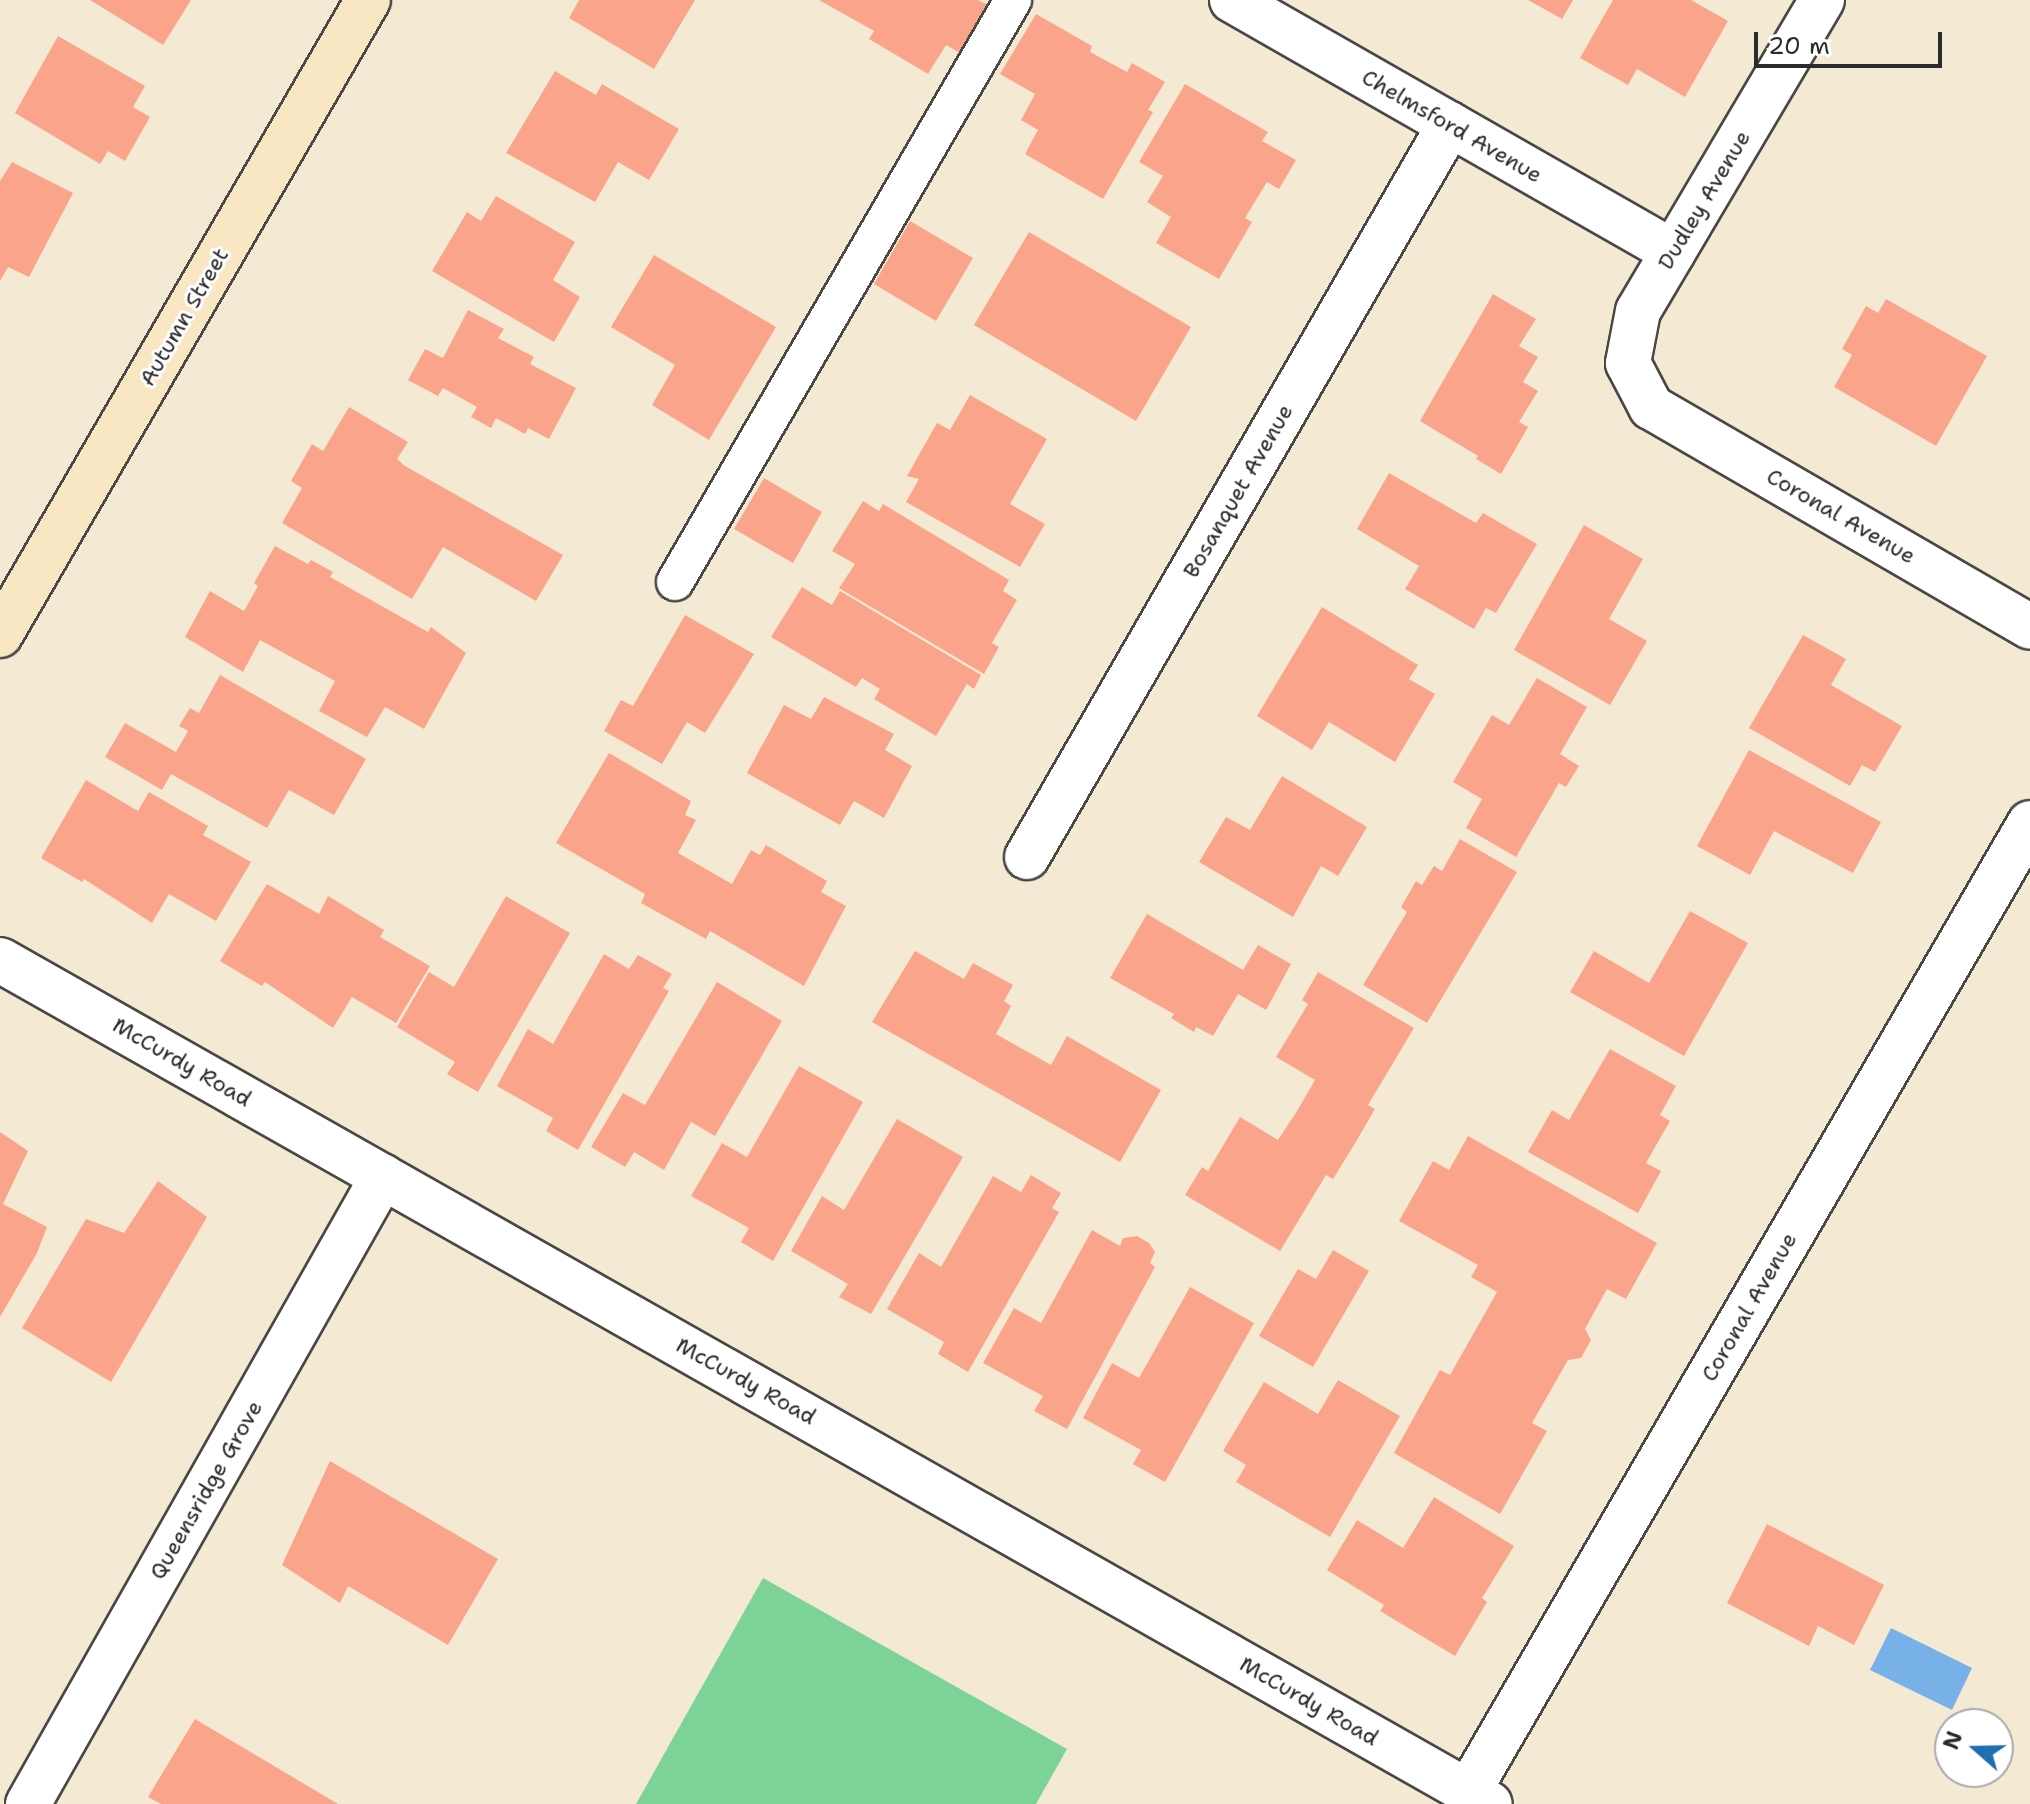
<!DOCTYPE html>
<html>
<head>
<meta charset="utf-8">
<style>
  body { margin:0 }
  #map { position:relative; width:2030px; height:1804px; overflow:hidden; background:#f4ead4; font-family:"Shantell Sans",sans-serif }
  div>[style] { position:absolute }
  .green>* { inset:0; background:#7dd397 }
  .water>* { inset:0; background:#78b0e8 }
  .building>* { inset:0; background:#faa58b }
  .roads { filter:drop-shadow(2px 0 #494844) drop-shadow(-2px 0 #494844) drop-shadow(0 2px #494844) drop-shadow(0 -2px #494844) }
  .lane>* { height:36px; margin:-18px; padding:0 18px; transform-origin:18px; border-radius:18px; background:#fff }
  .street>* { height:44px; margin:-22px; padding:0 22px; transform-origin:22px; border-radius:22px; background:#fff }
  .secondary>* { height:44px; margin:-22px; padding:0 22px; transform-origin:22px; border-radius:22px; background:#f9e7c3 }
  span { translate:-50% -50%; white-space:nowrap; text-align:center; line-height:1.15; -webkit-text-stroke:6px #fff; paint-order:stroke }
  .street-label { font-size:22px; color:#2b2b2b }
  .north { position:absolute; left:1934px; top:1708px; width:80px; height:80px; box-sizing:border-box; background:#fff; border:2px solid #aaa; border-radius:50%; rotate:290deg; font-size:22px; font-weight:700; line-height:32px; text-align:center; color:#2b2b2b }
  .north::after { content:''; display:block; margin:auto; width:28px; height:36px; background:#1f6fb2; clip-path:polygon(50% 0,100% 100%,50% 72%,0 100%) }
  .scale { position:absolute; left:1754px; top:32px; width:188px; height:36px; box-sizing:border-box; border:4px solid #2b2b2b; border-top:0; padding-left:10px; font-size:24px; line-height:28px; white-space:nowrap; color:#2b2b2b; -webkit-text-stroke:6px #fff; paint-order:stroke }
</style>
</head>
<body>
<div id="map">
  <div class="green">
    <i style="clip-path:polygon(763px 1578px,1067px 1749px,1036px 1804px,636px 1804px)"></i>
  </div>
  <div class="water">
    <i style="clip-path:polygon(1891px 1628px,1972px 1668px,1952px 1710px,1870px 1670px)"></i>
  </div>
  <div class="building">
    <i style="clip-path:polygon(90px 0,191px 0,163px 45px)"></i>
    <i style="clip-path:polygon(579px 0,695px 0,654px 69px,569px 18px)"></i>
    <i style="clip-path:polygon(819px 0,978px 0,988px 5px,960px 53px,946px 45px,928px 74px,869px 39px,874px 31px)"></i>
    <i style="clip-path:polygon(1528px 0,1573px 0,1562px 19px)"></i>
    <i style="clip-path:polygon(1613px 0,1691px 0,1728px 21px,1685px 97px,1637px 69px,1628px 85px,1580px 58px)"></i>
    <i style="clip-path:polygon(1036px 14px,1092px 46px,1090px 52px,1127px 72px,1132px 63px,1165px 82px,1148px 110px,1153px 112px,1103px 199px,1025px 154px,1038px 130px,1021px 120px,1035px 94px,1000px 74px)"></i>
    <i style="clip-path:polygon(58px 36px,145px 86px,133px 107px,150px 117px,125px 161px,108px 151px,100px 164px,15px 113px)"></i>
    <i style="clip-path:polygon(555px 71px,596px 95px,602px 84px,679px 129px,649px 180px,618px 162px,595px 202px,506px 153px)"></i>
    <i style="clip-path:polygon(1185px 84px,1268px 132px,1262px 141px,1296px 160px,1279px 189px,1267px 182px,1245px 218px,1252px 222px,1219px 279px,1156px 243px,1171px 217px,1147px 202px,1163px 176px,1139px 162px)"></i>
    <i style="clip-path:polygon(12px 162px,73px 193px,29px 277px,8px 267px,0 281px,0 181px)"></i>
    <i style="clip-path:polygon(496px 196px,575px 242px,553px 280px,580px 297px,554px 342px,432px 271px,467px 212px,481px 221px)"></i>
    <i style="clip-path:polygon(910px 221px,973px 258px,936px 321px,874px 284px)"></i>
    <i style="clip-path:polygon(1029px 232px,1191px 327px,1136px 421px,974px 325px)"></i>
    <i style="clip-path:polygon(654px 255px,776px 327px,709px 440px,652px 405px,675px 365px,611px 327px)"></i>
    <i style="clip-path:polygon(1493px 294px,1536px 319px,1519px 346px,1538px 357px,1523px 382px,1538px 391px,1519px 422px,1528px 427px,1501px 474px,1476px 459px,1478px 456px,1420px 421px)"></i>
    <i style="clip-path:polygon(1886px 299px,1987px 356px,1936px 446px,1834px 387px,1852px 355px,1842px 349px,1866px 306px,1878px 313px)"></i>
    <i style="clip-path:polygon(468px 310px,504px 329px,498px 338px,534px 357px,530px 364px,576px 388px,549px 439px,528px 428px,525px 434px,496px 418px,491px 428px,471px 417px,477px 407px,443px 388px,438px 396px,408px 380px,425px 349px,443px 358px)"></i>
    <i style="clip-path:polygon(970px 395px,1047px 439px,1010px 504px,1045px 524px,1020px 567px,906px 502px,919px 479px,907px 476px,937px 423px,950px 430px)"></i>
    <i style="clip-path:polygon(349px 407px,408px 442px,397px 459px,405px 466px,563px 555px,536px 601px,443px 547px,412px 599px,282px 523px,302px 488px,291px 481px,312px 444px,323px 451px)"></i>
    <i style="clip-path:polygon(1389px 473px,1476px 523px,1483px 513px,1537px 544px,1496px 613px,1486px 608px,1474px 629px,1405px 589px,1419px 566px,1357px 529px)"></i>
    <i style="clip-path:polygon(764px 478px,822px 512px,793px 563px,734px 529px)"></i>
    <i style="clip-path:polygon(863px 501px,879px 511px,883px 504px,1009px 580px,1003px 591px,1017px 600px,992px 643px,999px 647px,984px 674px,839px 588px,855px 564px,832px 551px)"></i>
    <i style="clip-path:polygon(1584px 525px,1643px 559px,1609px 619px,1647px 641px,1610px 705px,1514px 650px)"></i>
    <i style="clip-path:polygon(275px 546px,308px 564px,311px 560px,333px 572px,330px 577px,428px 632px,431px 627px,466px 653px,424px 729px,385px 707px,367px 737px,319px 711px,335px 681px,260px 640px,243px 672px,185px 637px,210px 591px,244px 611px,258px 586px,254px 583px)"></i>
    <i style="clip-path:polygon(802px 587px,832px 605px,840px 591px,981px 675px,974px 689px,967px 684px,936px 736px,874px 699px,880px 689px,862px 678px,856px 687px,771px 637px)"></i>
    <i style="clip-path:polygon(1322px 607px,1418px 665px,1409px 679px,1435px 694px,1395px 762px,1329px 722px,1312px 750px,1257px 716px)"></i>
    <i style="clip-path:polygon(685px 615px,754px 654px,705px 733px,687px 722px,662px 764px,604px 731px,621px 700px,633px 706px)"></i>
    <i style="clip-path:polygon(1803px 635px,1846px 659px,1831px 685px,1902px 726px,1875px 772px,1862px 765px,1850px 786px,1749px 728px)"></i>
    <i style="clip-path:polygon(220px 675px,366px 759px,334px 815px,289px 790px,267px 828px,171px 774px,162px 790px,105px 757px,125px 723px,176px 752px,188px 731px,179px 726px,190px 708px,199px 713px)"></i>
    <i style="clip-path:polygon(1537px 678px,1587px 707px,1560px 754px,1579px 766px,1566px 787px,1559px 783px,1516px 857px,1466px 828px,1482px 799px,1453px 782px,1492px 715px,1509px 725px)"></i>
    <i style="clip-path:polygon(824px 697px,894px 734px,885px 750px,912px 766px,884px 818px,854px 801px,840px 825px,747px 773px,784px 705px,811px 719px)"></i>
    <i style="clip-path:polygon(1749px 750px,1881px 822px,1853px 873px,1774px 831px,1750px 875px,1697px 846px)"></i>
    <i style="clip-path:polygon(609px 753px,691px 801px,685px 815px,696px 820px,678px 853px,732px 884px,751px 850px,760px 855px,766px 845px,827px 881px,821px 892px,846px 906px,804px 986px,710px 931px,706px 939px,641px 903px,645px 894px,556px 843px)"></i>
    <i style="clip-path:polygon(1282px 776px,1367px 827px,1338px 876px,1321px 866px,1293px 917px,1199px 862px,1226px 817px,1250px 830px)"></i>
    <i style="clip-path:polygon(86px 780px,138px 811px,149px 792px,208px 826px,203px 835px,251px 862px,216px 921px,169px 894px,152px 923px,84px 879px,82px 882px,41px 858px)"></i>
    <i style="clip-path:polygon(1460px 839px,1517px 872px,1427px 1023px,1363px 985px,1407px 912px,1401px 907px,1416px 881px,1422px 885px,1434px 866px,1442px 871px)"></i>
    <i style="clip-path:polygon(267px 884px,319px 914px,328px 896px,384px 930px,380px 937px,430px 966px,396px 1023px,352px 997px,333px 1028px,265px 982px,262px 986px,220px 961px)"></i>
    <i style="clip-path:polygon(506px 896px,570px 933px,478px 1092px,447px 1074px,455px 1062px,397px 1027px,429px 972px,454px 987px)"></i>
    <i style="clip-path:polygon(1690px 911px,1748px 943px,1684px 1056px,1570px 992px,1594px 951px,1649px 983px)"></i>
    <i style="clip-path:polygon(1147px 914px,1243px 970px,1258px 945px,1291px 964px,1266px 1010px,1238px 994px,1213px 1036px,1196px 1027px,1194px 1032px,1171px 1018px,1174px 1014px,1110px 978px)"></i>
    <i style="clip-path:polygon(915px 951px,964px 979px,973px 963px,1013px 985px,1004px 1001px,1011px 1006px,996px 1034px,1051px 1065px,1067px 1036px,1161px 1090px,1120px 1162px,872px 1022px)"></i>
    <i style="clip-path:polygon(604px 954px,629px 969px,638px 955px,672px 974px,663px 988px,669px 991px,578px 1150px,546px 1131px,553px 1118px,497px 1086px,528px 1029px,553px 1044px)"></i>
    <i style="clip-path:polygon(1318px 972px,1414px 1028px,1368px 1105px,1375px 1109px,1354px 1145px,1333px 1179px,1326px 1175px,1280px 1251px,1185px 1195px,1202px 1167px,1208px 1171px,1240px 1117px,1278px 1140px,1297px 1111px,1315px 1080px,1276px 1057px,1308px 1004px,1302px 1000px)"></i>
    <i style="clip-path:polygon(717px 982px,782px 1021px,715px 1136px,691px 1122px,664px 1170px,634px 1152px,625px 1167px,591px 1147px,623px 1093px,645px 1105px)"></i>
    <i style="clip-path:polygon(1610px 1049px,1676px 1086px,1660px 1115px,1670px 1121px,1646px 1163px,1661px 1171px,1638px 1213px,1528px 1152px,1552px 1110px,1569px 1120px)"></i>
    <i style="clip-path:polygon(799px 1066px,863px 1102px,773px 1261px,741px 1242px,749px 1228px,691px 1196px,722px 1143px,747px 1157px)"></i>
    <i style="clip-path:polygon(897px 1119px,963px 1157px,871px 1314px,839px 1297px,848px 1284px,791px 1251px,822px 1196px,844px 1210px)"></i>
    <i style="clip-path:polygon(0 1132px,28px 1151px,3px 1204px,47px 1227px,37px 1253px,0 1317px)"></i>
    <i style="clip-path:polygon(1468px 1136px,1657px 1243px,1626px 1299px,1607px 1289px,1585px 1329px,1591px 1340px,1581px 1358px,1568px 1360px,1532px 1423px,1547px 1431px,1500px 1514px,1394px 1453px,1440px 1370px,1450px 1375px,1497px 1292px,1471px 1277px,1478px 1265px,1399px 1221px,1433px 1161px,1449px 1170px)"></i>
    <i style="clip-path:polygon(1031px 1175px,1061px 1193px,1052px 1208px,1059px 1212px,968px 1372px,938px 1354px,944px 1342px,887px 1309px,919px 1253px,941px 1267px,993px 1176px,1021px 1192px)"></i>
    <i style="clip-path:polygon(158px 1181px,207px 1217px,111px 1382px,22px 1328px,86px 1219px,124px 1233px)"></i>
    <i style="clip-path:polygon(1092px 1230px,1120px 1246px,1123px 1238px,1137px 1236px,1149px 1243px,1155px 1252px,1150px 1263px,1155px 1267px,1067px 1429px,1034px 1411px,1043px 1396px,983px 1363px,1014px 1308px,1041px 1323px)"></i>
    <i style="clip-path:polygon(1333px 1250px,1369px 1271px,1313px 1367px,1259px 1336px,1298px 1269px,1316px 1279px)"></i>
    <i style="clip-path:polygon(1190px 1287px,1254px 1323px,1165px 1482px,1133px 1464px,1141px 1450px,1083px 1418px,1112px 1363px,1139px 1378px)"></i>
    <i style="clip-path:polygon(1338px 1380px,1400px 1416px,1330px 1537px,1236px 1482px,1246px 1465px,1223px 1451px,1264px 1382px,1318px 1414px)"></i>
    <i style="clip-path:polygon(330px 1461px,498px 1559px,448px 1645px,348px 1586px,340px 1603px,282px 1565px)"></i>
    <i style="clip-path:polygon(1434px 1497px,1514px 1546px,1482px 1598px,1487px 1602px,1455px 1656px,1380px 1611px,1384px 1605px,1327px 1570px,1357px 1520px,1403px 1548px)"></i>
    <i style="clip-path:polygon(1767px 1524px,1884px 1585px,1854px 1645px,1818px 1626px,1809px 1646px,1727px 1603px)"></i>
    <i style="clip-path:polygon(195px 1719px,338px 1804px,161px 1804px,148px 1797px)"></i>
  </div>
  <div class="roads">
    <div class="lane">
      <i style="left:675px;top:582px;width:673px;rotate:-59.85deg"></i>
    </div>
    <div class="street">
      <i style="left:1232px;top:0;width:508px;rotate:29.74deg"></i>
      <i style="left:1822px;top:0;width:361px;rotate:120.6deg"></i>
      <i style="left:1638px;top:311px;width:53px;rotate:100.9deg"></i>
      <i style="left:1628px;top:363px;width:50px;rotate:62.4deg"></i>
      <i style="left:1651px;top:407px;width:438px;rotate:30.1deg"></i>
      <i style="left:1027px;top:857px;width:846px;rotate:-60.01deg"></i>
      <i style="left:0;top:960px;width:1712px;rotate:29.53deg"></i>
      <i style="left:1468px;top:1792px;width:1120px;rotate:-59.89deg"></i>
      <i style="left:28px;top:1804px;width:721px;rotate:-60.52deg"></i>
    </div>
    <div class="secondary">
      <i style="left:0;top:635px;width:734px;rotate:-59.91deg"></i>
    </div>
  </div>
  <div class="street-label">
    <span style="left:1452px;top:126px;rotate:30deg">Chelmsford Avenue</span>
    <span style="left:1704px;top:200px;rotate:-59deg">Dudley Avenue</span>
    <span style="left:184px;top:317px;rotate:-60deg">Autumn Street</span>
    <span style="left:1238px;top:491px;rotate:-60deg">Bosanquet Avenue</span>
    <span style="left:1841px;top:516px;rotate:30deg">Coronal Avenue</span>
    <span style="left:182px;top:1062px;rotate:30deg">McCurdy Road</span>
    <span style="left:1749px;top:1307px;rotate:-60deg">Coronal Avenue</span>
    <span style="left:746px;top:1381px;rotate:29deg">McCurdy Road</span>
    <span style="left:206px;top:1490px;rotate:-60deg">Queensridge Grove</span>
    <span style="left:1309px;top:1701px;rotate:30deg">McCurdy Road</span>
  </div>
  <div class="north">N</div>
  <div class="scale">20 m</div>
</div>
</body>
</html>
